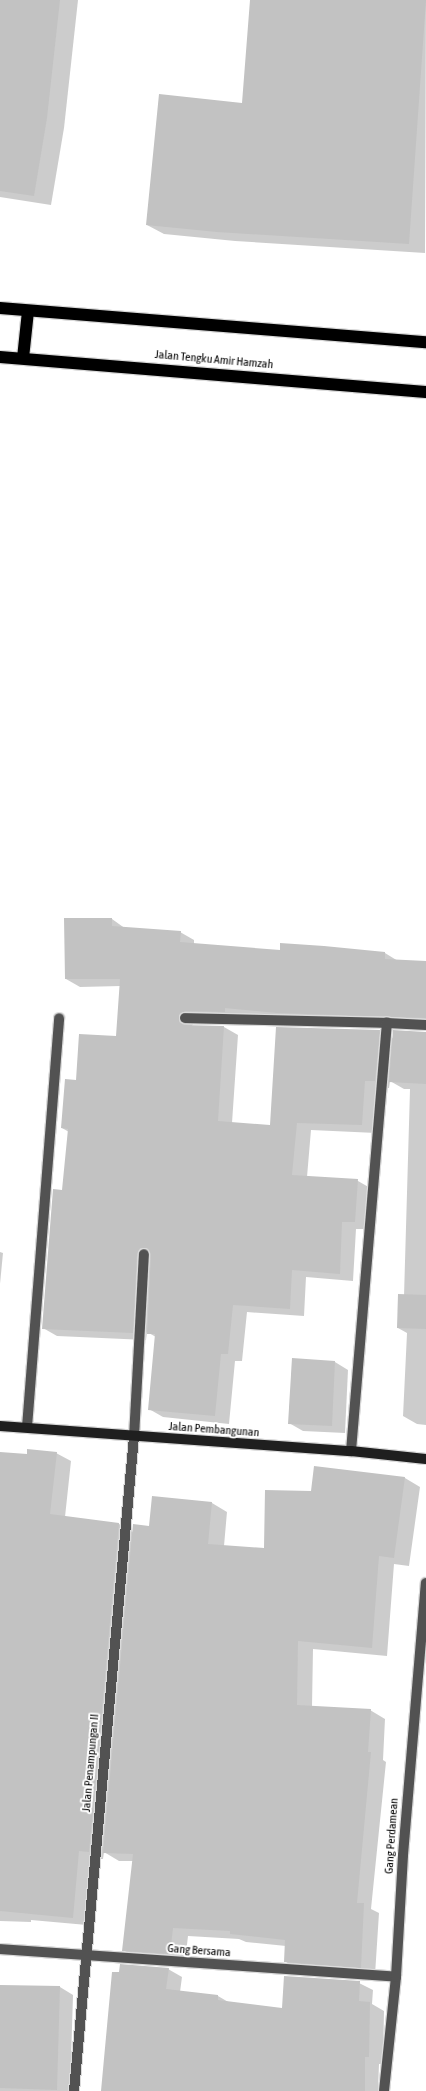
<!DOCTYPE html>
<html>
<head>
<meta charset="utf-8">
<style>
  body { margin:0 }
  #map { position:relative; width:426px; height:2091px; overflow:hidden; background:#fff; font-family:"Asap Condensed",sans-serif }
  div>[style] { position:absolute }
  .shadow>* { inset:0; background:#0003 }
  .building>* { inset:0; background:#c2c2c2 }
  .roads { filter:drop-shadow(1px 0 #dbdbdb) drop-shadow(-1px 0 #dbdbdb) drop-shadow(0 1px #dbdbdb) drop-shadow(0 -1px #dbdbdb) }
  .lane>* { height:10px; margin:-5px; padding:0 5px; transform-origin:5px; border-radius:5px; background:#525252 }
  .street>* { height:10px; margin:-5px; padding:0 5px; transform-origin:5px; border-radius:5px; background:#525252 }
  .secondary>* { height:10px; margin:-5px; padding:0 5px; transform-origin:5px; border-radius:5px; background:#1f1f1f }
  .primary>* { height:12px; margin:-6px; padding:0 6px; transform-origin:6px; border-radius:6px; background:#000 }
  span { translate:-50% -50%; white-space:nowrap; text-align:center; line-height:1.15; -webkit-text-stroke:4px #fff; paint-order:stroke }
  .street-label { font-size:12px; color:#000 }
</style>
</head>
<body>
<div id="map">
  <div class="shadow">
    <i style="clip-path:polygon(0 0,78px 0,64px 128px,51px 205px,0 197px)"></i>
    <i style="clip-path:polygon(252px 0,426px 0,425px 253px,235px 241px,164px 234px,147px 225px,243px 104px)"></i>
    <i style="clip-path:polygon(112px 919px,126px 929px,180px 932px,194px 940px,194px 944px,281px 951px,324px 947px,385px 953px,398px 961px,426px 963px,426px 1025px,195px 1020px,192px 1026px,224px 1027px,238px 1035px,232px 1123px,271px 1127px,379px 1031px,394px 1039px,426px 1032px,426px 1425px,417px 1424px,403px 1416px,407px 1333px,398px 1328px,404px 1296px,410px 1089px,404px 1089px,390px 1081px,389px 1088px,379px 1088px,376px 1133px,311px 1130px,307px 1177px,358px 1181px,372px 1189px,369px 1229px,356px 1229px,353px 1281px,306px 1277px,304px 1316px,247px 1312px,242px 1361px,235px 1361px,229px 1424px,163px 1417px,149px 1409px,156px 1337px,147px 1332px,146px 1340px,57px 1336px,43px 1328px,63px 1191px,69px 1132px,62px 1128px,77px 1081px,118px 1038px,121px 986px,80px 987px,66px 979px)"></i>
    <i style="clip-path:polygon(0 1252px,3px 1253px,0 1284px)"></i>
    <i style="clip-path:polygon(335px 1362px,348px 1370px,345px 1433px,303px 1431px,289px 1423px)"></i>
    <i style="clip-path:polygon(0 1453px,28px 1455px,56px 1453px,71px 1461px,65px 1517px,119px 1524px,133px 1532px,150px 1528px,153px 1497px,212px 1503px,227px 1512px,224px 1546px,265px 1549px,312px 1492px,405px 1478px,420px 1487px,409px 1566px,394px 1564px,387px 1656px,313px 1649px,312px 1707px,370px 1710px,385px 1719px,383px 1760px,386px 1762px,371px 1909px,379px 1913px,375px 1975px,300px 1970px,286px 1962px,286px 1946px,246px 1942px,239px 1939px,188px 1936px,185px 1962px,138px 1959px,123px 1950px,134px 1861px,119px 1861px,104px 1852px,103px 1859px,93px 1859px,87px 1925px,31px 1920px,31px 1922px,0 1921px)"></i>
    <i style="clip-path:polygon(168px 1969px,182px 1977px,180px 1992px,218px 1996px,230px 2003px,283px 2009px,359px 1983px,373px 1990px,372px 2004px,384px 2011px,383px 2064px,379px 2064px,378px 2091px,102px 2091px)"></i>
    <i style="clip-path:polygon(0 1986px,60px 1987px,73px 1995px,70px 2091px,0 2091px)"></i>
  </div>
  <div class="building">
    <i style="clip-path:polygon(0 0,60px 0,47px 118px,34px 196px,0 191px)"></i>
    <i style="clip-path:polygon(250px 0,426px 0,409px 244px,217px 232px,146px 225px,159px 94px,242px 103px)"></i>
    <i style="clip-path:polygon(64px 918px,112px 918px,112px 926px,181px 931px,180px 942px,280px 950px,280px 943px,324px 946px,385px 952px,385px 959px,426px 961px,426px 1018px,277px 1013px,225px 1008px,225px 1012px,185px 1011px,179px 1015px,179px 1022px,184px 1025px,224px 1026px,218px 1121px,270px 1125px,276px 1027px,380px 1030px,375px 1081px,365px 1081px,362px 1125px,297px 1123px,292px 1175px,358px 1179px,355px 1222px,342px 1222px,340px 1274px,292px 1270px,290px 1309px,233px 1305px,228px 1354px,221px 1354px,215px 1416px,148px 1410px,155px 1334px,147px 1334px,151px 1254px,147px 1248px,140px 1248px,137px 1254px,133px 1333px,42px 1329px,53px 1189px,62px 1190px,68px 1129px,61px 1128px,65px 1079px,76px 1080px,79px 1034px,116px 1036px,120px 979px,65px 979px)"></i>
    <i style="clip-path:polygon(393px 1030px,426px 1032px,426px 1084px,389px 1082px)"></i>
    <i style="clip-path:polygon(398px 1294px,426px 1295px,426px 1329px,397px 1328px)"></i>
    <i style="clip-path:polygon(292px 1358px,335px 1361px,332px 1426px,288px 1424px)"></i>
    <i style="clip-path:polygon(27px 1449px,57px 1452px,50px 1514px,119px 1523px,89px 1852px,79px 1851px,73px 1918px,0 1911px,0 1452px,27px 1454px)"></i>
    <i style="clip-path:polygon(314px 1466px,405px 1477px,394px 1558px,379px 1556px,372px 1648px,298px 1641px,297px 1705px,371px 1709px,368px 1752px,371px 1752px,357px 1903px,364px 1903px,361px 1968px,284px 1962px,285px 1940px,230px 1934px,230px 1931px,173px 1928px,170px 1954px,122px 1951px,133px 1854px,103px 1853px,133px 1524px,149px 1526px,152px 1496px,212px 1502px,208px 1544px,264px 1548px,265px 1490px,311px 1491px)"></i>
    <i style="clip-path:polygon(120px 1964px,169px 1968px,166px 1989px,218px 1995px,218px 2000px,282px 2008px,284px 1976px,360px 1981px,359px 2001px,370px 2002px,369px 2057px,365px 2057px,365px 2091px,101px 2091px,112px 1972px,119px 1972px)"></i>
    <i style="clip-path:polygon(0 1985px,60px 1986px,57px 2090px,0 2088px)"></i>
  </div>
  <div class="roads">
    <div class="lane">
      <i style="left:134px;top:1437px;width:183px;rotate:-86.9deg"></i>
    </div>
    <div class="street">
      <i style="left:185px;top:1018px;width:202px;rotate:1.4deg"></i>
      <i style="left:27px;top:1427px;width:410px;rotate:-85.5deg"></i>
      <i style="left:351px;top:1451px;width:430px;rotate:-85.2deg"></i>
      <i style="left:387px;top:1023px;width:39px;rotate:3deg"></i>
      <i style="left:0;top:1949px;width:397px;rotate:4deg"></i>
      <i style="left:74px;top:2091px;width:657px;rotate:-84.76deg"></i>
      <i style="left:384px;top:2091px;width:115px;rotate:-84deg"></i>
      <i style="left:396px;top:1977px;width:122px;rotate:-86.7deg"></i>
      <i style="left:403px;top:1855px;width:273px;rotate:-85.2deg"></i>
    </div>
    <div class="secondary">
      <i style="left:0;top:1426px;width:352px;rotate:4.1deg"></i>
      <i style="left:351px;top:1451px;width:75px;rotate:6.1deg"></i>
    </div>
    <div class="primary">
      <i style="left:0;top:308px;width:427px;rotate:4.6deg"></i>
      <i style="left:0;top:357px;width:427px;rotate:4.7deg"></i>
      <i style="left:23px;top:358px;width:47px;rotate:-83.9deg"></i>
    </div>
  </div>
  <div class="street-label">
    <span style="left:214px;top:360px;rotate:5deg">Jalan Tengku Amir Hamzah</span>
    <span style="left:214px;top:1430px;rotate:4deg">Jalan Pembangunan</span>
    <span style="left:91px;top:1763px;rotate:-85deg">Jalan Penampungan II</span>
    <span style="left:392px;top:1836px;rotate:-86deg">Gang Perdamean</span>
    <span style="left:199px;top:1951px;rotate:4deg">Gang Bersama</span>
  </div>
</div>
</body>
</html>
